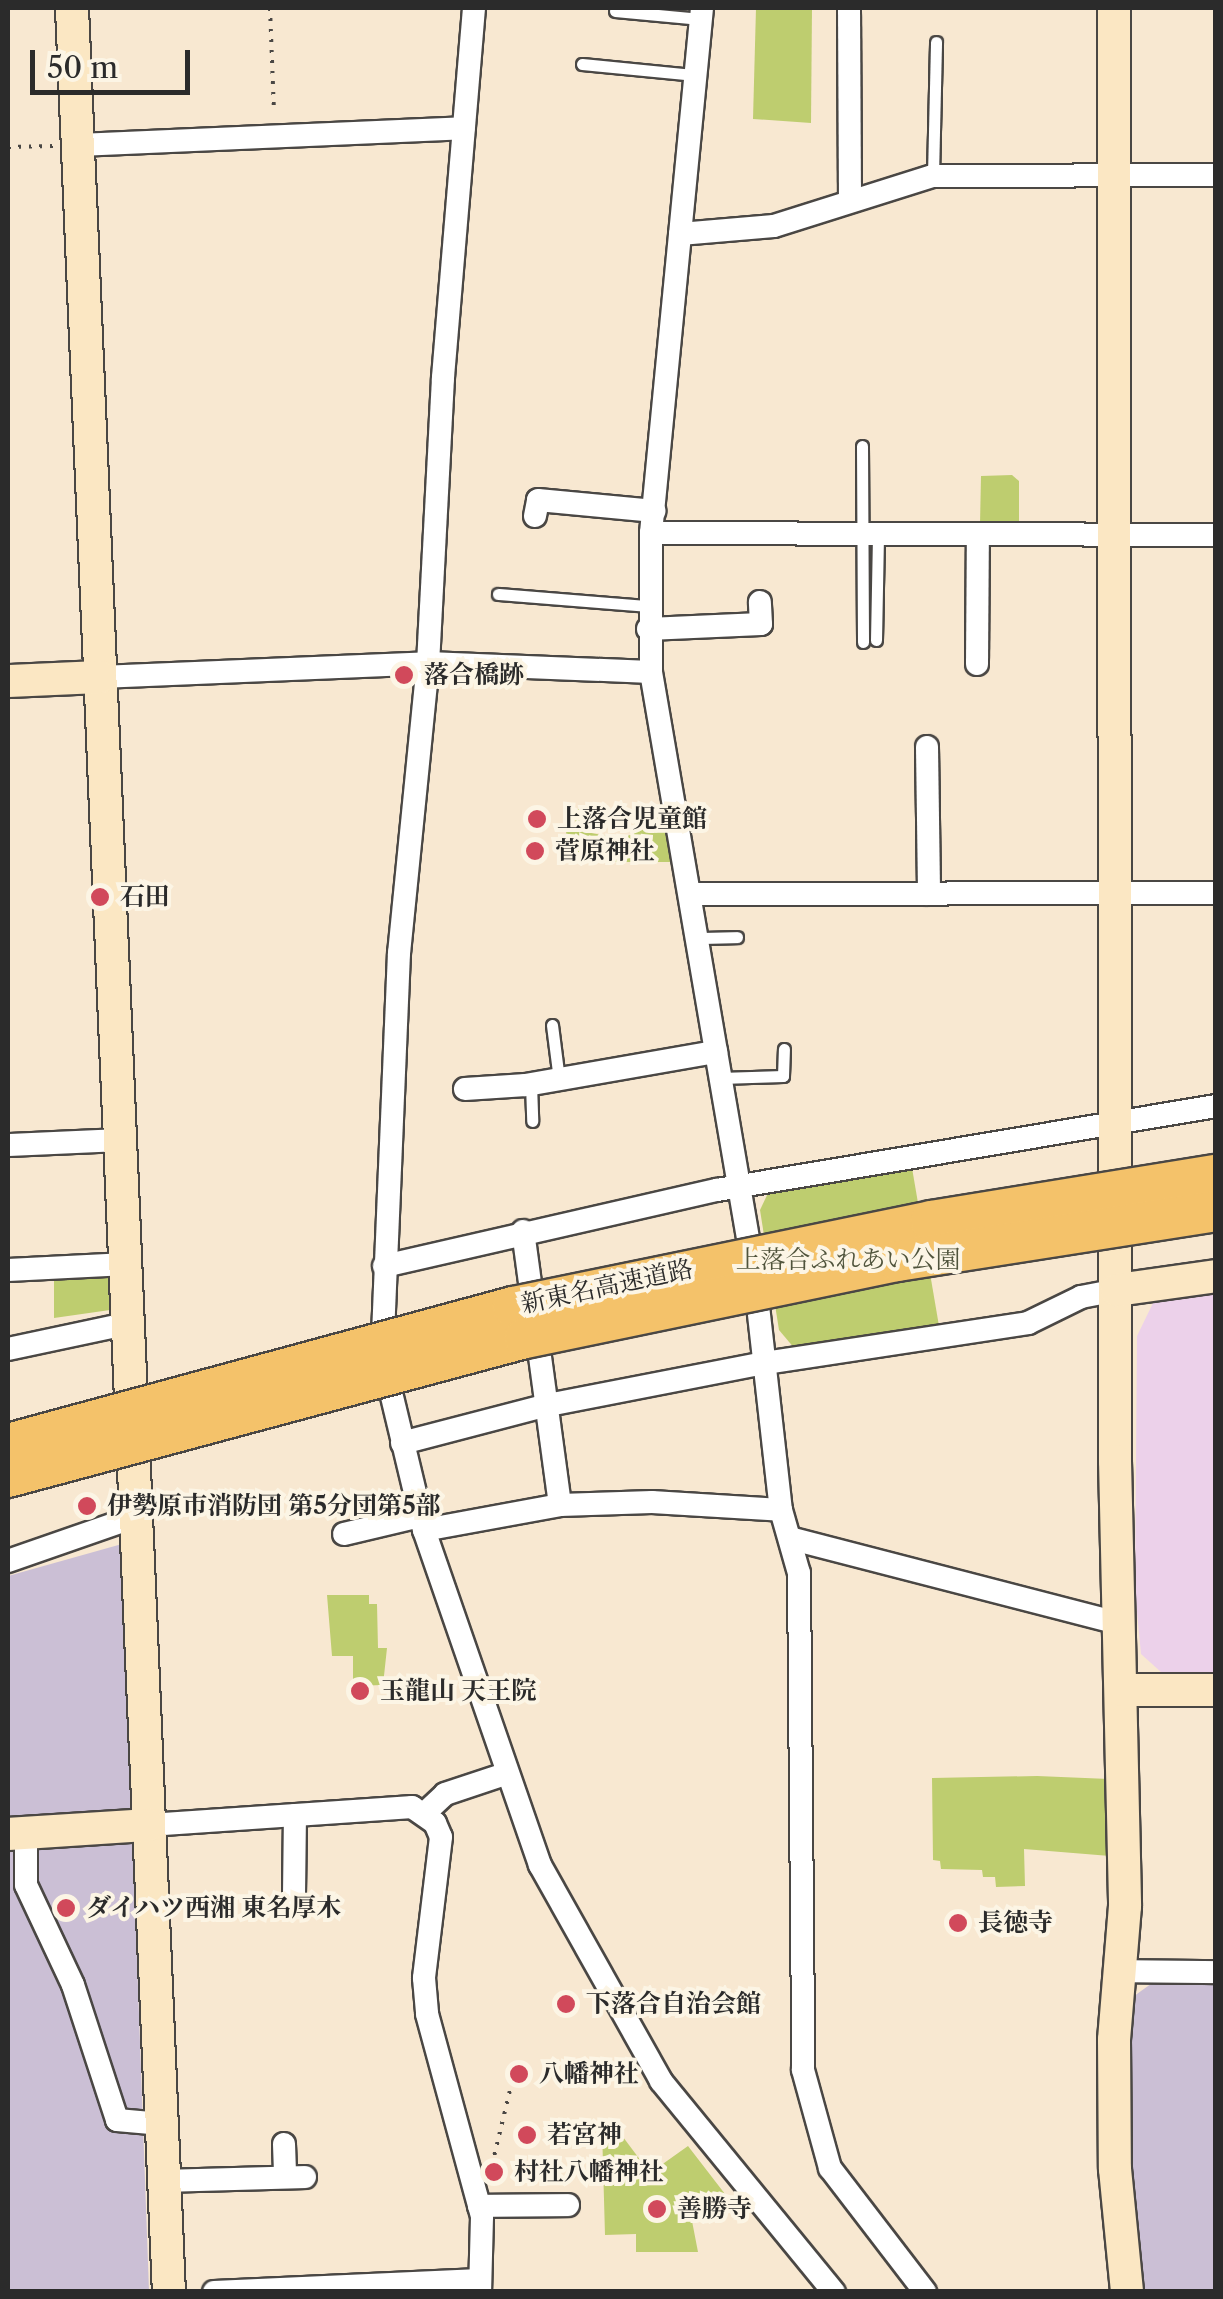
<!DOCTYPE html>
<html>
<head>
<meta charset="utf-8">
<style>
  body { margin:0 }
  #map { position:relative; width:1223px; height:2299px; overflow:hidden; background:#f8e8d1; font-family:"Libre Caslon Text","Noto Serif JP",serif }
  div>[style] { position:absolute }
  .built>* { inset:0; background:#ecd1ea }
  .industrial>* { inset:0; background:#cbbfd5 }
  .green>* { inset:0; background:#becd6f }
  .path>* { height:4px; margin-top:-2px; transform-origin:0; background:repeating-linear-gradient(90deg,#4a4744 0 2.5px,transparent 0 10.5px) }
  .roads { filter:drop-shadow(2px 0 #4a4744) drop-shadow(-2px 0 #4a4744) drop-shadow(0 2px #4a4744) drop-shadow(0 -2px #4a4744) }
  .lane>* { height:11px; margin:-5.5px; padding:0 5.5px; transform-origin:5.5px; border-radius:5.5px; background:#fff }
  .street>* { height:22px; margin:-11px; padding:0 11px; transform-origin:11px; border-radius:11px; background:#fff }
  .secondary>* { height:32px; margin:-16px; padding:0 16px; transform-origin:16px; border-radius:16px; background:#fbe7c3 }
  .bridges { filter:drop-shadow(2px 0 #4a4744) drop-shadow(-2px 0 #4a4744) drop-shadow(0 2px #4a4744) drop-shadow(0 -2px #4a4744) }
  .highway-bridge>* { height:40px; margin:-20px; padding:0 20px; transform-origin:20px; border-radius:20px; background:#f4c26a }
  .dots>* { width:28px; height:28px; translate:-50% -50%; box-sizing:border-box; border:5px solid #fcf5e5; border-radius:50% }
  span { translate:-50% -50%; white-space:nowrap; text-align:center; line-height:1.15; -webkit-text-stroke:8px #fcf5e5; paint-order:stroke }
  .poi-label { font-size:25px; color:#2b2b2b; font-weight:700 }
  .left { translate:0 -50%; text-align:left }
  .park-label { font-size:25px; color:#50543c }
  .street-label { font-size:25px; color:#2b2b2b }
  .frame { position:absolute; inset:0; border:10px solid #2b2b2b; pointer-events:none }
  .scale { position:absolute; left:30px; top:50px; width:160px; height:45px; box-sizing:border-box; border:5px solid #2b2b2b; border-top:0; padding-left:12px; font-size:30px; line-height:35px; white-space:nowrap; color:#2b2b2b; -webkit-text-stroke:8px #fcf5e5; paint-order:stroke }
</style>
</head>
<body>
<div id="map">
  <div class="built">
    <i style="clip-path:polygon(1215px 1292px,1215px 1672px,1161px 1672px,1141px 1654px,1135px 1591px,1137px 1336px,1153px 1303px)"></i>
  </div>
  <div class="industrial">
    <i style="clip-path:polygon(122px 1544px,149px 2291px,8px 2292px,8px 1576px)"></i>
    <i style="clip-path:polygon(1155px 1981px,1215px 1981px,1215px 2291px,1139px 2291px,1125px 2183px,1123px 2004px)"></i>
  </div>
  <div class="green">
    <i style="clip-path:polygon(756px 8px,812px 8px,811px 123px,753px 119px)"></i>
    <i style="clip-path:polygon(1012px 475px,1019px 481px,1019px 521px,980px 524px,981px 476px)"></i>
    <i style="clip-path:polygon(575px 809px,580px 809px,581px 831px,607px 836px,634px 835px,634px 812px,662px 812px,671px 862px,582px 862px,567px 854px,566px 828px,576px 828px)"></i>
    <i style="clip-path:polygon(911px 1162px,939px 1326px,795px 1349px,779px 1330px,760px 1210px,770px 1189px)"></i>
    <i style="clip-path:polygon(111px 1274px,117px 1309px,54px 1318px,54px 1277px)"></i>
    <i style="clip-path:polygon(327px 1595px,369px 1595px,369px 1604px,377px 1604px,378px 1648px,387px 1648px,383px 1685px,353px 1686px,353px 1656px,332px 1656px)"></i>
    <i style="clip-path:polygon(1037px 1776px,1109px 1779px,1110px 1856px,1024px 1849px,1025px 1886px,996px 1887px,995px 1877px,983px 1877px,982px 1870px,941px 1869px,940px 1861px,933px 1860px,932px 1778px)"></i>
    <i style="clip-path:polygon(602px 2129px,617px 2129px,650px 2173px,688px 2146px,725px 2194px,692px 2221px,698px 2252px,636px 2252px,636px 2234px,605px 2235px)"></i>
  </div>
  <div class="path">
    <i style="left:270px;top:8px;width:105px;rotate:87.8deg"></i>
    <i style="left:8px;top:147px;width:45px;rotate:-1.3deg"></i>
    <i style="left:492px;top:2165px;width:85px;rotate:-76.5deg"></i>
  </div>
  <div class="roads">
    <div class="lane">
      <i style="left:615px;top:11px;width:86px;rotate:5.3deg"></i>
      <i style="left:582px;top:64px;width:114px;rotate:5.6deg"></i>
      <i style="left:933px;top:176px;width:134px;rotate:-88.7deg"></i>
      <i style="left:862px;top:446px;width:196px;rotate:89.7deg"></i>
      <i style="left:498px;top:594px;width:149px;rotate:4.6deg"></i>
      <i style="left:876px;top:640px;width:103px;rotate:-88.9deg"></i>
      <i style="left:697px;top:938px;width:40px;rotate:-1.4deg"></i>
      <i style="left:552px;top:1025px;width:55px;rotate:82.7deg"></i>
      <i style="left:720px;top:1078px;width:63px;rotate:-1.8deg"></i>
      <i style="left:783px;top:1076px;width:27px;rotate:-88deg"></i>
      <i style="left:531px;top:1084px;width:37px;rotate:88deg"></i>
    </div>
    <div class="street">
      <i style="left:474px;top:8px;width:371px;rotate:94.8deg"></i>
      <i style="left:443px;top:378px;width:285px;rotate:93deg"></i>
      <i style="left:428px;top:663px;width:291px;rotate:95.7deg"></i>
      <i style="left:399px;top:953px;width:402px;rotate:92.4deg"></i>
      <i style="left:382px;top:1355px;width:180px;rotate:76.5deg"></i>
      <i style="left:424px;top:1530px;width:355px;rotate:70.9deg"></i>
      <i style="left:540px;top:1865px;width:248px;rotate:60.7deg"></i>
      <i style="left:661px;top:2081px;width:273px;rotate:50.7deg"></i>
      <i style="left:702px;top:8px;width:527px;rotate:95.55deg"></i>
      <i style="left:651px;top:533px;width:139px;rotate:90deg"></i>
      <i style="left:651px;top:672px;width:616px;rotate:80.28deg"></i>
      <i style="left:755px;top:1279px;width:232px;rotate:83.6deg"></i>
      <i style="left:781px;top:1510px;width:66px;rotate:74.1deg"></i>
      <i style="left:799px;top:1573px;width:497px;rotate:89.5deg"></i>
      <i style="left:803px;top:2070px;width:102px;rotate:74.6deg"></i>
      <i style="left:830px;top:2168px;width:156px;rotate:52.5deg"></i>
      <i style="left:849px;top:8px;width:192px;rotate:89.7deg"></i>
      <i style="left:78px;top:145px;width:386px;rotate:-2.5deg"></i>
      <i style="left:680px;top:234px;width:94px;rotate:-4.9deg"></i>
      <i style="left:774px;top:226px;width:167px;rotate:-17.5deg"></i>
      <i style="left:933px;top:176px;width:283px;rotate:-0.2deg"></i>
      <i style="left:535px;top:516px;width:16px;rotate:-79deg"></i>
      <i style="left:538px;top:500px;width:117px;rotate:5.4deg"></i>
      <i style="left:651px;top:533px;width:565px;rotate:0.2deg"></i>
      <i style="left:648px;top:629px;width:113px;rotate:-2.5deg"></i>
      <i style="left:761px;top:624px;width:22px;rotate:-93deg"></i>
      <i style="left:977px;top:664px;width:129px;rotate:-89.6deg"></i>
      <i style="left:100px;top:677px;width:328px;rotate:-2.4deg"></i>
      <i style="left:428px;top:663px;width:223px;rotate:2.3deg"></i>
      <i style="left:927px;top:747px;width:147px;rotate:89.2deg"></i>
      <i style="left:690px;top:894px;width:526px;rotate:-0.11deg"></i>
      <i style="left:465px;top:1089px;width:61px;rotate:-3.8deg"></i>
      <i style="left:526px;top:1085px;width:193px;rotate:-9.9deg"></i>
      <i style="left:8px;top:1145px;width:113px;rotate:-2.5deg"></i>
      <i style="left:523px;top:1231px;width:276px;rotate:82.3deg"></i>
      <i style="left:384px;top:1266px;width:342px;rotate:-12.9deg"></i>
      <i style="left:717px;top:1190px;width:506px;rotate:-9.56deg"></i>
      <i style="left:8px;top:1270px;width:119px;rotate:-2.9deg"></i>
      <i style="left:8px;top:1349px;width:125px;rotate:-12deg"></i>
      <i style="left:402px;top:1443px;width:151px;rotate:-14.6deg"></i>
      <i style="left:548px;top:1405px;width:221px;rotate:-11deg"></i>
      <i style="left:765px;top:1363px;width:266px;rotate:-8.6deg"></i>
      <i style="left:1028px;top:1323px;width:59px;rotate:-26.1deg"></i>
      <i style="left:1081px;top:1297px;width:37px;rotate:-11deg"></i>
      <i style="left:424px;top:1530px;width:138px;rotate:-10.4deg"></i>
      <i style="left:560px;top:1505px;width:92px;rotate:-1.9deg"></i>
      <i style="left:652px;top:1502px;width:129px;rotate:3.5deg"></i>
      <i style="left:344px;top:1534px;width:78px;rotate:-13.3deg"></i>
      <i style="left:793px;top:1539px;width:335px;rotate:14.5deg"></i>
      <i style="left:8px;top:1561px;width:137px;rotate:-19.2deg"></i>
      <i style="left:426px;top:1812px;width:26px;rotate:-43deg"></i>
      <i style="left:445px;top:1794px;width:63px;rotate:-18.4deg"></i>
      <i style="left:149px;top:1825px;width:264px;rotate:-3.9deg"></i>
      <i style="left:412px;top:1807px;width:28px;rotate:35deg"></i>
      <i style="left:435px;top:1823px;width:15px;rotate:67deg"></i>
      <i style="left:441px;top:1837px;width:142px;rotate:96.9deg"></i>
      <i style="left:424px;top:1978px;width:36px;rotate:85deg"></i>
      <i style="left:427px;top:2014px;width:210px;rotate:74.8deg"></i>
      <i style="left:482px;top:2217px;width:75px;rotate:91.5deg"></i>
      <i style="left:26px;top:1832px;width:53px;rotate:90deg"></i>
      <i style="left:26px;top:1885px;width:110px;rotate:64.8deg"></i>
      <i style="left:73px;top:1985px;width:142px;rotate:71.9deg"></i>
      <i style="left:117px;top:2120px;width:45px;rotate:5.1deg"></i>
      <i style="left:294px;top:1895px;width:80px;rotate:-89.3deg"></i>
      <i style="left:1118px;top:1971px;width:98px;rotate:0.6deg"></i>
      <i style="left:284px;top:2144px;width:33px;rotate:88deg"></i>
      <i style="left:164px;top:2181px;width:141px;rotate:-1.6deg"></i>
      <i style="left:479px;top:2206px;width:89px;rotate:-0.6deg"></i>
      <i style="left:214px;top:2292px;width:266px;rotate:-2.6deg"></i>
    </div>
    <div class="secondary">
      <i style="left:72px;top:8px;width:2286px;rotate:87.57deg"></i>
      <i style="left:1114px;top:8px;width:1453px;rotate:89.96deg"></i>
      <i style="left:1115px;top:1461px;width:445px;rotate:88.7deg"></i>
      <i style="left:1125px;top:1906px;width:134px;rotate:94.7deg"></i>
      <i style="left:1114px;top:2040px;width:129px;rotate:89.6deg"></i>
      <i style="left:1115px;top:2169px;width:124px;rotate:84.4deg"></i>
      <i style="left:8px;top:681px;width:92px;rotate:-2.5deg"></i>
      <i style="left:1117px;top:1290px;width:100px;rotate:-8deg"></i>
      <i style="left:1121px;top:1690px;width:95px"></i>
      <i style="left:8px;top:1834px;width:141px;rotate:-3.7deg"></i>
    </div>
  </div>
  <div class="bridges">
    <div class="highway-bridge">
      <i style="left:8px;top:1444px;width:523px;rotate:-15.18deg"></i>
      <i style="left:513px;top:1307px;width:427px;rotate:-11.6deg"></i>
      <i style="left:931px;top:1221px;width:289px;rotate:-9.2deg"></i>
      <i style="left:8px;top:1477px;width:535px;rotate:-15.05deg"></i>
      <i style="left:525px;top:1338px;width:381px;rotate:-11.7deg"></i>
      <i style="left:898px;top:1261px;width:322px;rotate:-8.9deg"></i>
    </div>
  </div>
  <div class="dots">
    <i style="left:404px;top:675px;background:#d1495b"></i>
    <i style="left:537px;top:819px;background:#d1495b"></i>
    <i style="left:535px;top:851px;background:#d1495b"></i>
    <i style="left:100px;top:897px;background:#d1495b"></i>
    <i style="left:87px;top:1506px;background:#d1495b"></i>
    <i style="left:360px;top:1691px;background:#d1495b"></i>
    <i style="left:66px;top:1908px;background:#d1495b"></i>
    <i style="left:958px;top:1923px;background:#d1495b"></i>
    <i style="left:566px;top:2004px;background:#d1495b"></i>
    <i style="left:519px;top:2074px;background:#d1495b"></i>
    <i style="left:527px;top:2135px;background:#d1495b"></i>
    <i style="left:494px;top:2172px;background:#d1495b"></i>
    <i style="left:657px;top:2209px;background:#d1495b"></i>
  </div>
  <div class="poi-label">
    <span class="left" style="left:424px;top:675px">落合橋跡</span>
    <span class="left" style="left:557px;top:819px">上落合児童館</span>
    <span class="left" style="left:555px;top:851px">菅原神社</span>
    <span class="left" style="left:120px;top:897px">石田</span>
    <span class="left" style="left:107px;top:1506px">伊勢原市消防団 第5分団第5部</span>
    <span class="left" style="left:380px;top:1691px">玉龍山 天王院</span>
    <span class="left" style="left:86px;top:1908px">ダイハツ西湘 東名厚木</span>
    <span class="left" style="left:978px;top:1923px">長徳寺</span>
    <span class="left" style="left:586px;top:2004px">下落合自治会館</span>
    <span class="left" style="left:539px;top:2074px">八幡神社</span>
    <span class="left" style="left:547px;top:2135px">若宮神</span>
    <span class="left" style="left:514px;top:2172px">村社八幡神社</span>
    <span class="left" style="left:677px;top:2209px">善勝寺</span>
  </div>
  <div class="park-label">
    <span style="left:848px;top:1260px">上落合ふれあい公園</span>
  </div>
  <div class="street-label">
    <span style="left:607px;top:1287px;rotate:-12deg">新東名高速道路</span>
  </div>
  <div class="frame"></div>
  <div class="scale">50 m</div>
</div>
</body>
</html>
